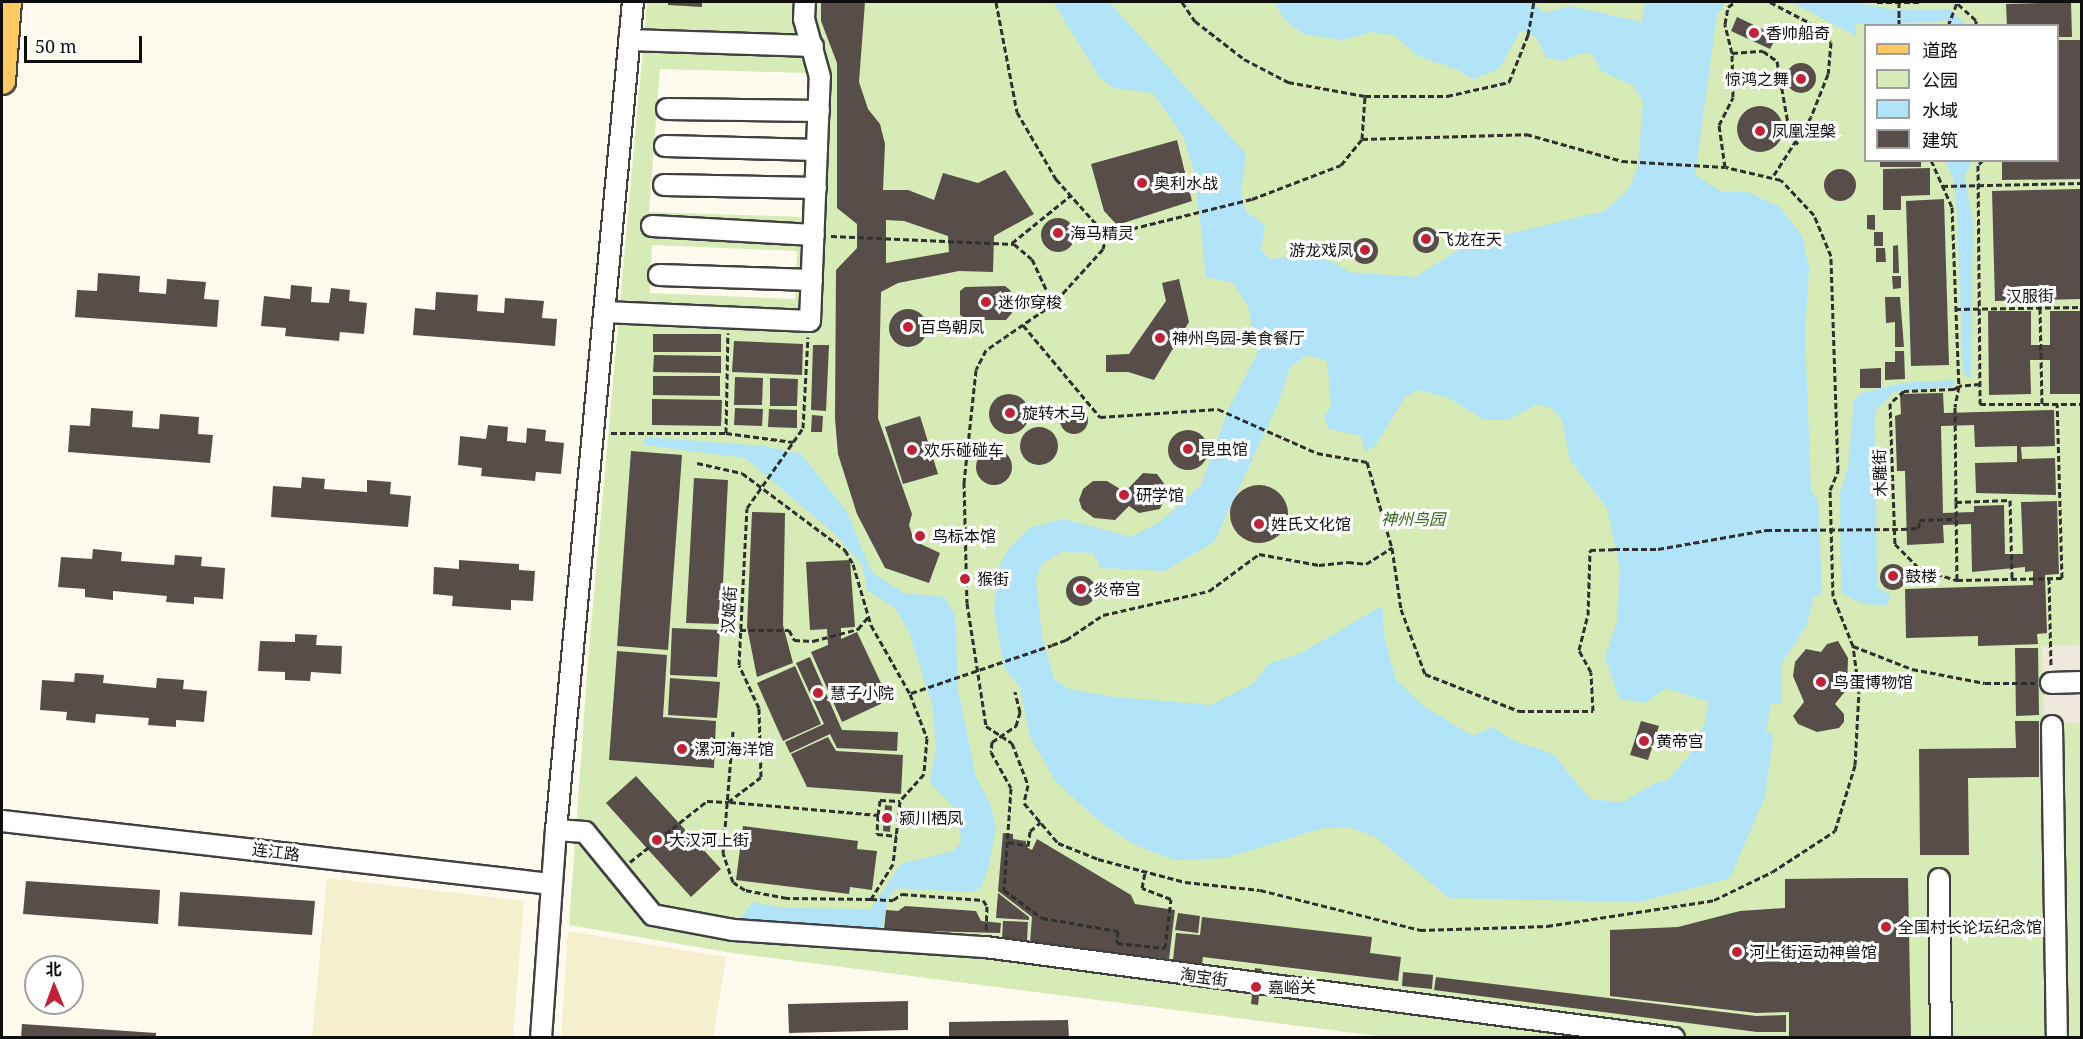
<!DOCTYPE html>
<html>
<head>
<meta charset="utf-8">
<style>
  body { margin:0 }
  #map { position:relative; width:2083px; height:1039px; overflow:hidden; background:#fffaee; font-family:"Noto Serif","Noto Sans SC",serif }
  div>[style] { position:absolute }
  .farmland>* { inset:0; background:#f6efcd }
  .green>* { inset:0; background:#d6ebb6 }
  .plaza>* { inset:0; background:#efe9dd }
  .water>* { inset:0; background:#b1e4f8 }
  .building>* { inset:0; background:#574d49 }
  .round { border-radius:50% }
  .path>* { height:3px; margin-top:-1.5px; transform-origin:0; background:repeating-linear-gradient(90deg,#303030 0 6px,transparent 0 9px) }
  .roads { filter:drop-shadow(2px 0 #414141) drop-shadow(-2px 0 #414141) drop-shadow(0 2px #414141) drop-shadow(0 -2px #414141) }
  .minor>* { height:20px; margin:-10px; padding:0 10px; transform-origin:10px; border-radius:10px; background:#fff }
  .major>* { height:26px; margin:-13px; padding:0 13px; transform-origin:13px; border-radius:13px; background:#fdc960 }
  .path-bridge>* { height:3px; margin-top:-1.5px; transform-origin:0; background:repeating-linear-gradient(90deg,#303030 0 6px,transparent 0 9px) }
  .dots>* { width:16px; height:16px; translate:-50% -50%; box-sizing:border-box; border:3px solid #fff; border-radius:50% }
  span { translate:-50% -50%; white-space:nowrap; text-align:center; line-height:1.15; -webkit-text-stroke:6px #fff; paint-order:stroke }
  .poi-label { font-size:16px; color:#0e0e0e }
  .left { translate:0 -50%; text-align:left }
  .right { translate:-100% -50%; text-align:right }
  .street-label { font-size:16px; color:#0e0e0e }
  .park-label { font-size:16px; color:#32681b; font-style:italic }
  .frame { position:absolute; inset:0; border:3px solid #0e0e0e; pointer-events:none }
  .legend { position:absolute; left:1864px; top:24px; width:195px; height:138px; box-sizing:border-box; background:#fff; border:2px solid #9f9f9f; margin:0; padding:8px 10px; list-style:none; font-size:18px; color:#0e0e0e }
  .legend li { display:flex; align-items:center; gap:12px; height:30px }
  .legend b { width:30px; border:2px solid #9f9f9f }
  .north { position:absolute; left:24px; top:955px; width:60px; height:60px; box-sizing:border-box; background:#fff; border:2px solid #9f9f9f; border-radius:50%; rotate:359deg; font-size:16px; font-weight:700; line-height:24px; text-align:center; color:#0e0e0e }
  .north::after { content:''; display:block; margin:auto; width:21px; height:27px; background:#c32136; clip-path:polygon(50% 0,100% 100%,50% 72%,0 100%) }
  .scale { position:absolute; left:24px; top:36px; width:118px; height:27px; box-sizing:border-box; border:3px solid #0e0e0e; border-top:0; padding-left:8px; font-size:18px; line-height:21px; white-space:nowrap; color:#0e0e0e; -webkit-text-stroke:4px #fff; paint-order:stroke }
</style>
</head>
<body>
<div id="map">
  <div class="farmland">
    <i style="clip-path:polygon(327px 878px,524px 901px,513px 1037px,312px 1037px)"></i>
    <i style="clip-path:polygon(568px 931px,726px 957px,713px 1037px,561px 1037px)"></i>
  </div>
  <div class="green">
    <i style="clip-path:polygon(evenodd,647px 2px,2081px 2px,2081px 1037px,1385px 1037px,732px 953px,569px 925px,588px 660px,647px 2px,1866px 26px,2058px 26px,2058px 160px,1866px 160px,1866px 26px,647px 2px,660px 69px,809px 73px,805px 217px,649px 212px,660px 69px,647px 2px,652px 245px,797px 251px,795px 299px,650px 293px,652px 245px)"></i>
  </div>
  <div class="plaza">
    <i style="clip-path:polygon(2081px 645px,2081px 723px,2044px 723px,2042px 646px)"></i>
  </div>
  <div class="water">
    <i style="clip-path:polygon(evenodd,1053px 2px,1109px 2px,1246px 154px,1241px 192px,1246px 212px,1265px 225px,1261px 250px,1270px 259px,1302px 255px,1333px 262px,1349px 272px,1415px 277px,1470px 243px,1605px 211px,1629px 189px,1638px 166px,1643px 102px,1634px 86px,1601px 71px,1592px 54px,1579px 54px,1562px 61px,1546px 57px,1536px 37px,1521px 30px,1500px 68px,1473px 79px,1458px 70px,1418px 56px,1394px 35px,1371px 32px,1343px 40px,1303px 34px,1285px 20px,1274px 2px,1530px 2px,1546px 13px,1570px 6px,1642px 22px,1645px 2px,1726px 2px,1717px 14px,1695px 175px,1722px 192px,1748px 192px,1780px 207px,1802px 236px,1809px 268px,1805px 333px,1811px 491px,1818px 499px,1822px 594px,1814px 596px,1807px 625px,1782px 663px,1782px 703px,1771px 703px,1766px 732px,1773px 735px,1765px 797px,1730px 878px,1639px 902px,1449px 898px,1376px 837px,1348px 827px,1323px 828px,1225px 858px,1175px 860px,1135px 845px,1099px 821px,1056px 782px,1030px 737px,1020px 688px,1004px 667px,994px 609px,999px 566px,1009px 548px,1029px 528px,1064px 519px,1131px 537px,1160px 522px,1201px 485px,1229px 408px,1257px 354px,1248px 306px,1233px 283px,1206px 277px,1195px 174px,1183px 136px,1153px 93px,1114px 88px,1100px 78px,1053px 2px,1308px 355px,1327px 361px,1331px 405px,1324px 417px,1329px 429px,1361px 436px,1365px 451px,1375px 446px,1405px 397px,1418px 390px,1447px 397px,1484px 420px,1508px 420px,1537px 404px,1551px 408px,1562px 420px,1570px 460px,1607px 508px,1620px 569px,1617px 622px,1605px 657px,1619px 699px,1645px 703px,1666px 688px,1709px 702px,1705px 722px,1690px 754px,1667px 781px,1655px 783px,1623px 802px,1590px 799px,1553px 754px,1515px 741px,1492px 727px,1473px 736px,1425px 707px,1396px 680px,1385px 641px,1382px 606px,1301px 653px,1268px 664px,1253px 684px,1211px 705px,1114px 697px,1070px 689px,1054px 679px,1042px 636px,1036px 580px,1042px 564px,1061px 552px,1093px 553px,1100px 568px,1164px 571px,1214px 542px,1278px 404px,1290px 367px,1308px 355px)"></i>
    <i style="clip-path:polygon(1791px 2px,1852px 2px,1895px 10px,1950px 10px,1967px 25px,1951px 25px,1946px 19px,1941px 22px,1856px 24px,1856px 36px)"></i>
    <i style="clip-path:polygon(1946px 161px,1972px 161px,1965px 176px,1973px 222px,1971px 378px,1963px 374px,1957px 212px,1954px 182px)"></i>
    <i style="clip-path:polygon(1954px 380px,1955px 386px,1894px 392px,1875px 411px,1877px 587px,1890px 595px,1887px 605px,1863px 604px,1841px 593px,1840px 493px,1848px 467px,1854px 400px,1861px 393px,1901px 383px)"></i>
    <i style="clip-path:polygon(645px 437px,764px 446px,801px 454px,847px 512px,872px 573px,904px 593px,945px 597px,955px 616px,958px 689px,976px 777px,990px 803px,996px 828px,988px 869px,980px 889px,969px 892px,896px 888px,888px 898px,883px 926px,874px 931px,739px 921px,753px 902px,785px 908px,871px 909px,901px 864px,953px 851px,961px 843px,959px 824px,952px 805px,930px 783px,936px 748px,932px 704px,909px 632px,895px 608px,867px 590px,862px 564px,834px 533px,745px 458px,644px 445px)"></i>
  </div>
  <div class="building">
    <i style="clip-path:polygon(668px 2px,702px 2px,702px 7px,668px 5px)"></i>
    <i style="clip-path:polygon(evenodd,821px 2px,865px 2px,859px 82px,868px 109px,880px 124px,885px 144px,883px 190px,908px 190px,934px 200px,943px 173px,978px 183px,1005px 170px,1034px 214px,994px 236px,993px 272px,959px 271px,898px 283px,881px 292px,878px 418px,912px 514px,909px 525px,914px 541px,940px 553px,929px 583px,885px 568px,857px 514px,838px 454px,835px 419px,836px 270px,857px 248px,857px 224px,837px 208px,837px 63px,821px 21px,821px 2px,886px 220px,904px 221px,948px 236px,949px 252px,886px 263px,886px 220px)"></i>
    <i style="clip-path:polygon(2071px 2px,2072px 37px,2058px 37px,2058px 26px,2007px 26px,2006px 4px)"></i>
    <i style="clip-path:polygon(1737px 17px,1777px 36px,1770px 49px,1731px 31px)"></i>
    <i style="clip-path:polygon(2058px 40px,2082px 40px,2082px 179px,2002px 180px,2002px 160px,2058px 160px)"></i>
    <i class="round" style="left:1786px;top:63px;width:30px;height:30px"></i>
    <i class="round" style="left:1737px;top:106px;width:46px;height:46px"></i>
    <i style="clip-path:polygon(1177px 140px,1192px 201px,1117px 225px,1104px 211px,1091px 164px)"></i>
    <i style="clip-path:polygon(1880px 160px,1921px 160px,1921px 167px,1880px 167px)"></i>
    <i style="clip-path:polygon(1930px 168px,1930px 195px,1901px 196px,1901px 210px,1883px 210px,1883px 169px)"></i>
    <i class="round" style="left:1824px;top:169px;width:32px;height:32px"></i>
    <i style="clip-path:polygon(2082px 189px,2082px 299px,1995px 301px,1992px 191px)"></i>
    <i style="clip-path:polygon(1944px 199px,1949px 365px,1911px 366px,1906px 201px)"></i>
    <i style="clip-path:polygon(1867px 215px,1875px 215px,1875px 230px,1867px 229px)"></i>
    <i class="round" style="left:1041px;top:218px;width:34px;height:34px"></i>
    <i class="round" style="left:1413px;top:227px;width:26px;height:26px"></i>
    <i style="clip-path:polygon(1874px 232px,1883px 232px,1883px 246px,1874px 246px)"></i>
    <i class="round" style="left:1352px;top:238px;width:26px;height:26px"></i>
    <i style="clip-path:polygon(1898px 245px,1899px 273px,1893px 273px,1893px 246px)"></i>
    <i style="clip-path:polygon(1876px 248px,1885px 248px,1886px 262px,1876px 262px)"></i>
    <i style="clip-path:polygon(98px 273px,140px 276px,139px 292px,166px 294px,167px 279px,206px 282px,204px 299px,219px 300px,217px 327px,75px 317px,77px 290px,97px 291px)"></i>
    <i style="clip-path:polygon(1892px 276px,1901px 276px,1901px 288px,1893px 289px)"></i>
    <i style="clip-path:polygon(1179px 279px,1189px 322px,1154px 380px,1128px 372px,1106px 372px,1106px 355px,1129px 354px,1166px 301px,1162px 283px)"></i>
    <i style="clip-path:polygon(291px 285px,312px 287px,311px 302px,329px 303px,331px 288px,350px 290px,349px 301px,367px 303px,364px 334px,340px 332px,339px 341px,285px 336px,286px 328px,261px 326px,264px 296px,290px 299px)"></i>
    <i style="clip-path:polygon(1005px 286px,1011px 291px,1012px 313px,1006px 320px,968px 320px,960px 315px,960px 291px,965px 287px)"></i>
    <i style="clip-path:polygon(436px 292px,478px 295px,477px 311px,504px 313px,505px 298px,544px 301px,542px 318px,557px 319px,555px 346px,413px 335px,415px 308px,435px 310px)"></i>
    <i style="clip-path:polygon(1885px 297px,1900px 297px,1904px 347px,1895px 347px,1895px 322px,1886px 323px)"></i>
    <i class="round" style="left:889px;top:309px;width:38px;height:38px"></i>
    <i style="clip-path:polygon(1988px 311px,2031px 311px,2031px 345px,2050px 345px,2050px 311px,2082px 311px,2082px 394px,2050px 394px,2050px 360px,2030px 360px,2031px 394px,1989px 395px)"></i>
    <i style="clip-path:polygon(653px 334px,721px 334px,721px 352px,653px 352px)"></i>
    <i style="clip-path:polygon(734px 341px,803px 344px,802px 375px,732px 372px)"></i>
    <i style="clip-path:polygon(813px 345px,829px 345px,826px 411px,811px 410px)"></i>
    <i style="clip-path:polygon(1895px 351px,1904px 351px,1905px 379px,1885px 380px,1885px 362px,1895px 362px)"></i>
    <i style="clip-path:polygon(654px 355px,721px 356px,721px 373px,653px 372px)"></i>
    <i style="clip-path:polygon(1881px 368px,1881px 388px,1860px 388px,1860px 369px)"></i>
    <i style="clip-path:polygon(653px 376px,720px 376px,720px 396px,653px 395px)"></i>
    <i style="clip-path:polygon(735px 377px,763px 378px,762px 405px,734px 405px)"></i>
    <i style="clip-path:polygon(770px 378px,798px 379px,797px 406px,770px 406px)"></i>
    <i style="clip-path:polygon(1943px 393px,1944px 413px,2054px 410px,2055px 446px,2021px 447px,2022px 459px,2055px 458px,2056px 495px,1976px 493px,1975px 463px,2017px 462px,2017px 446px,1975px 447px,1974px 425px,1941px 426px,1943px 513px,1974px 512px,1974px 506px,2004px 505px,2005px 554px,2023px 554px,2021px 502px,2057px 501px,2059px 574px,2045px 575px,2047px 633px,2037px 634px,2038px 644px,1978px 646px,1978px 636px,1906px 638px,1905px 589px,2033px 585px,2033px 571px,2025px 572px,2025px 567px,1972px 572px,1971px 524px,1943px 525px,1944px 543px,1907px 545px,1905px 471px,1897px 471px,1895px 416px,1901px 414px,1900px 394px)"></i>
    <i class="round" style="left:989px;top:394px;width:40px;height:40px"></i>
    <i style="clip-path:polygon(652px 399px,722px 400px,721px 426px,652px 425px)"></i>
    <i class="round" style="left:1060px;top:406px;width:28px;height:28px"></i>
    <i style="clip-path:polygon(91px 408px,133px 411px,132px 427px,159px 429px,160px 414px,199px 417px,198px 434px,213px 435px,210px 463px,68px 452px,70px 425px,90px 426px)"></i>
    <i style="clip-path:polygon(735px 408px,763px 409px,762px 426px,734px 425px)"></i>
    <i style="clip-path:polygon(769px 409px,797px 410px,797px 428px,768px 427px)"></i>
    <i style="clip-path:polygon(812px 415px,823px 416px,822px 432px,811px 432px)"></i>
    <i style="clip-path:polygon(920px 416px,938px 474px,903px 484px,885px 427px)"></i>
    <i style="clip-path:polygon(488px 425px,508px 427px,507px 441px,526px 443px,527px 428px,546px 430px,545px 441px,564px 443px,561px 474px,536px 472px,535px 481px,481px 476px,482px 468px,458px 465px,460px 436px,486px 439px)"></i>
    <i class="round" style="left:1020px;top:427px;width:38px;height:38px"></i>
    <i class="round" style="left:1168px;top:430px;width:40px;height:40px"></i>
    <i class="round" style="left:976px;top:449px;width:36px;height:36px"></i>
    <i style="clip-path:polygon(631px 451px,682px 455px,668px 650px,617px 646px)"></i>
    <i style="clip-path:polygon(1143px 473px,1157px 474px,1168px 489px,1160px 509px,1139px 513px,1129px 506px,1115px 520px,1094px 518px,1082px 509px,1079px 500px,1083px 489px,1093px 481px,1107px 481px,1125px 492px)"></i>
    <i style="clip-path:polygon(302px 477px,325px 479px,324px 489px,367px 492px,367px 480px,391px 482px,390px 494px,411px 496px,408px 527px,271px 517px,273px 486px,301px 488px)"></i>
    <i style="clip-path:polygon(694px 478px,728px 480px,721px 624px,686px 623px)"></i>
    <i class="round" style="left:1230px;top:485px;width:58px;height:58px"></i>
    <i style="clip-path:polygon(752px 512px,785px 513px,783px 625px,793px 663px,757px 677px,747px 627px)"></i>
    <i style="clip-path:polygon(93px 549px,122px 552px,121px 561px,174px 565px,175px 555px,202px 557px,201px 566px,225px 568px,223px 599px,194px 597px,194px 604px,166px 602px,167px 596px,113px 591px,113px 600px,85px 597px,85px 589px,58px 587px,61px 557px,92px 559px)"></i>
    <i style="clip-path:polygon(459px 560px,519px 564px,519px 570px,535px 571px,533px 601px,511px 600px,511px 610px,452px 606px,453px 596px,433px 594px,434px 567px,459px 569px)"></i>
    <i style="clip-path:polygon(850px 560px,855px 627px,841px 628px,841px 639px,857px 632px,889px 700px,842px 722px,811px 652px,828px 645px,827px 629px,810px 630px,806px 562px)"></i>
    <i class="round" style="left:1880px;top:564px;width:26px;height:26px"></i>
    <i class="round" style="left:1066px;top:576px;width:30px;height:30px"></i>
    <i style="clip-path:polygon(672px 628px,720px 630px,717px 677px,670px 675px)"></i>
    <i style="clip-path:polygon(295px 634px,317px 635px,316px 645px,342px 646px,341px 674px,311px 672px,310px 681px,285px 680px,285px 672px,258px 671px,260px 641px,295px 642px)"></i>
    <i style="clip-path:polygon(1838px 641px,1848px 658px,1847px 689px,1835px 704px,1844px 714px,1844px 722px,1839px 728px,1817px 732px,1798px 724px,1793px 716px,1804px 702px,1793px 676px,1795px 662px,1806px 649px,1821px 652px,1827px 644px)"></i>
    <i style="clip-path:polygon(2015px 648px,2038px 648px,2039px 715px,2016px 716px)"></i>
    <i style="clip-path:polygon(617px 651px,667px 655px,663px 717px,716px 721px,714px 768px,609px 760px)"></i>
    <i style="clip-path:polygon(810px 657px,842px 730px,898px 732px,897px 751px,837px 748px,830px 734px,790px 753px,785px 742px,824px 724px,796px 663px)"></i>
    <i style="clip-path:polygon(795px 666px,821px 724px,783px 741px,757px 683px)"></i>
    <i style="clip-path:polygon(75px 673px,104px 675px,103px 683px,156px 688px,157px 678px,184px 680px,183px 689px,207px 691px,204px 722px,176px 720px,176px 727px,148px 725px,149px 718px,96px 714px,95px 723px,66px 720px,67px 712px,40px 710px,42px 680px,74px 682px)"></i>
    <i style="clip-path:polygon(670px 678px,720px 682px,717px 718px,668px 715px)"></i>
    <i style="clip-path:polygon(1641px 721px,1659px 726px,1648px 760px,1630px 755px)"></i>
    <i style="clip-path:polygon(2015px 721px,2039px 721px,2039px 777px,1968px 778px,1969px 855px,1920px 855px,1919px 749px,2016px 748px)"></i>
    <i style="clip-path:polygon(828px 737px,836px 751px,903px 755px,901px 794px,807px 787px,791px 754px)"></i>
    <i style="clip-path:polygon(636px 776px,721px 869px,691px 897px,606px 803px)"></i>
    <i style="clip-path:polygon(885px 805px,892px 806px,890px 832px,883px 831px)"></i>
    <i style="clip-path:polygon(743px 826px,858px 841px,857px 849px,877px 851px,872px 890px,850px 887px,849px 894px,736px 880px)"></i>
    <i style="clip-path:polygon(1003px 833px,1013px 834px,1013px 839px,1026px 841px,1026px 847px,1032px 850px,1037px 839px,1131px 895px,1135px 904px,1175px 910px,1169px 959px,1030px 943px,1032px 917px,998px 891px)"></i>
    <i style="clip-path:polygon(1862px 878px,1908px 878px,1911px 1038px,1789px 1038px,1789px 1012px,1756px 1013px,1610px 996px,1610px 930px,1678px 927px,1740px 911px,1785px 908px,1785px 879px)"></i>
    <i style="clip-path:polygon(26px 881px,160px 890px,158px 924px,23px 914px)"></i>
    <i style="clip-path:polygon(180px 892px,315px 901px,312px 935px,178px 926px)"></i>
    <i style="clip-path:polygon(998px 893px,1029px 917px,1029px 920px,996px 918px)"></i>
    <i style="clip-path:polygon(905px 906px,976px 911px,981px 921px,1001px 923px,1000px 933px,884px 930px,886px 910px,898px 911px)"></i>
    <i style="clip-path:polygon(1178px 913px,1200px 916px,1198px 933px,1175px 930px)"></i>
    <i style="clip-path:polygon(1202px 917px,1372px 937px,1370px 953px,1401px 957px,1398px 981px,1203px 957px,1202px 964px,1173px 960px,1176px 933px,1200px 935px)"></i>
    <i style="clip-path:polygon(1003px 921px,1028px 922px,1027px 941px,1002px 939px)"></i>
    <i style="clip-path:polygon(1255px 968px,1262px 969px,1258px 1005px,1251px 1004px)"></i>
    <i style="clip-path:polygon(1403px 972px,1433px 975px,1432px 989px,1402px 986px)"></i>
    <i style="clip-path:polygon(1436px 977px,1756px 1016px,1786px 1015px,1786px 1032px,1757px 1032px,1434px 990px)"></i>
    <i style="clip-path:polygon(908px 1001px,908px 1030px,789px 1033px,788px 1004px)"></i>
    <i style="clip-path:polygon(1068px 1020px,1069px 1038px,949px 1038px,949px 1022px)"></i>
    <i style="clip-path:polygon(22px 1024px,156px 1033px,156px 1038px,21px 1038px)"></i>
  </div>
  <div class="path">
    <i style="left:996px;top:2px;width:112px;rotate:79.2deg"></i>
    <i style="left:1017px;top:112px;width:78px;rotate:59.8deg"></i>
    <i style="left:1056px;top:179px;width:75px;rotate:48.2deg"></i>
    <i style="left:1182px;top:2px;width:23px;rotate:56deg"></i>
    <i style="left:1195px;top:21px;width:62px;rotate:37.8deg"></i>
    <i style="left:1244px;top:59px;width:50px;rotate:27.6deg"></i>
    <i style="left:1288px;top:82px;width:78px;rotate:10.3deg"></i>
    <i style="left:1365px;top:96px;width:82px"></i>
    <i style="left:1447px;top:96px;width:64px;rotate:-12.7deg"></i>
    <i style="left:1509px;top:82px;width:51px;rotate:-68deg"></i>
    <i style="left:1528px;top:35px;width:34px;rotate:-80deg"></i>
    <i style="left:1770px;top:2px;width:45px;rotate:27.7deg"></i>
    <i style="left:1810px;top:23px;width:28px;rotate:42deg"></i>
    <i style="left:1831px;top:42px;width:32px;rotate:95deg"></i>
    <i style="left:1828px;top:74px;width:46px;rotate:111.6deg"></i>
    <i style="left:1811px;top:117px;width:72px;rotate:122.6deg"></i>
    <i style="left:1877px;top:2px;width:43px"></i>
    <i style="left:1899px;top:2px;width:24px;rotate:90deg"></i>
    <i style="left:1958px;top:4px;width:24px;rotate:42deg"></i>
    <i style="left:1976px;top:20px;width:6px;rotate:90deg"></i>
    <i style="left:1948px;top:26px;width:26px;rotate:-69deg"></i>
    <i style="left:1732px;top:53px;width:31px;rotate:-4deg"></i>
    <i style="left:1763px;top:51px;width:17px;rotate:36deg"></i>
    <i style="left:1777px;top:61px;width:75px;rotate:80deg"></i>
    <i style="left:1790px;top:135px;width:12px;rotate:48deg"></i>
    <i style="left:1362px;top:139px;width:164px;rotate:-1.7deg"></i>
    <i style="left:1526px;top:134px;width:100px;rotate:15.7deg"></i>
    <i style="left:1622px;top:161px;width:103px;rotate:3.3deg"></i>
    <i style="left:1931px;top:160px;width:51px;rotate:65.9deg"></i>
    <i style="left:1952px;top:207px;width:179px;rotate:87.8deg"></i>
    <i style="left:1959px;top:386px;width:6px;rotate:149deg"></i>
    <i style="left:1954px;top:389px;width:50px;rotate:177.7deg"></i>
    <i style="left:1904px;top:391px;width:18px;rotate:139deg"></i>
    <i style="left:1890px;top:403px;width:141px;rotate:88deg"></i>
    <i style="left:1895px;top:544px;width:34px;rotate:45deg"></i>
    <i style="left:1919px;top:568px;width:40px;rotate:18deg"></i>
    <i style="left:1957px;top:580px;width:105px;rotate:-1.1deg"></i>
    <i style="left:2062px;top:578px;width:174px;rotate:-91.6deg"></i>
    <i style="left:1983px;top:160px;width:7px;rotate:135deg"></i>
    <i style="left:1978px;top:165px;width:239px;rotate:89.5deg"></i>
    <i style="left:1980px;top:404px;width:102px"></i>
    <i style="left:1942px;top:186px;width:140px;rotate:-1.2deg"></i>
    <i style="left:1106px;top:235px;width:14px;rotate:102deg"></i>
    <i style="left:1103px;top:249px;width:74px;rotate:132.3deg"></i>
    <i style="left:1053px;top:304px;width:81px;rotate:145.5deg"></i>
    <i style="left:986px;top:350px;width:22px;rotate:117deg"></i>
    <i style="left:976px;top:370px;width:113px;rotate:96.1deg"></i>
    <i style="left:964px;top:482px;width:121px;rotate:88.6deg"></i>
    <i style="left:967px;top:603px;width:124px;rotate:81.2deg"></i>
    <i style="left:986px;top:726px;width:31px;rotate:33deg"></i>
    <i style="left:1012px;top:743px;width:45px;rotate:69.1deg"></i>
    <i style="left:1028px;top:785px;width:18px;rotate:103deg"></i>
    <i style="left:1024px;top:803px;width:52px;rotate:49.6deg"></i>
    <i style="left:1058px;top:843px;width:43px;rotate:21.8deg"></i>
    <i style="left:1098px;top:859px;width:90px;rotate:14.8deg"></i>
    <i style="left:1185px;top:882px;width:75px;rotate:6.1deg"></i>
    <i style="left:1260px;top:890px;width:165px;rotate:14deg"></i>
    <i style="left:1420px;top:930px;width:127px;rotate:-1.8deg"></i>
    <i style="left:1547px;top:926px;width:169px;rotate:-8.8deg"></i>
    <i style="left:1714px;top:900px;width:64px;rotate:-25.8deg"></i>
    <i style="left:1772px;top:872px;width:75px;rotate:-33.1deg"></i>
    <i style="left:1835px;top:831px;width:69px;rotate:-73.1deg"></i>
    <i style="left:1855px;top:765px;width:73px;rotate:-86.9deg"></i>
    <i style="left:1859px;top:692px;width:46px;rotate:-97.4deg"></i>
    <i style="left:1853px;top:646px;width:54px;rotate:-111.8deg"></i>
    <i style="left:1833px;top:596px;width:106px;rotate:-91.6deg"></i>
    <i style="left:1830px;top:490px;width:21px;rotate:-67deg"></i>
    <i style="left:1838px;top:471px;width:215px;rotate:-91.9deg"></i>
    <i style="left:1831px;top:256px;width:44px;rotate:-112.5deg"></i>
    <i style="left:1814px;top:215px;width:48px;rotate:-133.3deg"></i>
    <i style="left:1781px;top:180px;width:57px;rotate:-166.9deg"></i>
    <i style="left:1725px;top:167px;width:42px;rotate:-98.1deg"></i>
    <i style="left:1719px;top:125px;width:31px;rotate:-63deg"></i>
    <i style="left:1733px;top:97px;width:44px;rotate:-91.3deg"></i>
    <i style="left:1732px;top:53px;width:30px;rotate:-104deg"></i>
    <i style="left:1725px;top:24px;width:17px;rotate:-80deg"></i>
    <i style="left:1728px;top:7px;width:9px;rotate:-36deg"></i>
    <i style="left:1106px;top:235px;width:150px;rotate:-13.9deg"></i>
    <i style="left:1252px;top:199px;width:95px;rotate:-20.9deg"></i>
    <i style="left:1341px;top:165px;width:33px;rotate:-51deg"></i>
    <i style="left:1362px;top:139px;width:43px;rotate:-86deg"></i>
    <i style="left:831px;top:236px;width:183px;rotate:2.5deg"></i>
    <i style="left:1014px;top:244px;width:23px;rotate:40deg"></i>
    <i style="left:1032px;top:259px;width:50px;rotate:65deg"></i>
    <i style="left:1012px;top:243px;width:76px;rotate:-39.1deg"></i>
    <i style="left:2040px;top:308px;width:96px;rotate:88.8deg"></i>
    <i style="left:1955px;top:309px;width:127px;rotate:-0.9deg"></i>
    <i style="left:1023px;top:325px;width:120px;rotate:50.1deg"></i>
    <i style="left:1100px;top:417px;width:118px;rotate:-3.9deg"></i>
    <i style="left:1218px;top:409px;width:108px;rotate:24deg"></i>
    <i style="left:1317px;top:453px;width:51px;rotate:10.2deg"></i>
    <i style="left:1367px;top:462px;width:90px;rotate:73.8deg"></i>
    <i style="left:1980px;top:384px;width:21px;rotate:175deg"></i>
    <i style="left:1959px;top:386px;width:21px;rotate:101deg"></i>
    <i style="left:1955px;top:407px;width:95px;rotate:89.4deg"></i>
    <i style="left:1956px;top:502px;width:54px;rotate:-2.1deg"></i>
    <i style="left:2010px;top:500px;width:79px;rotate:88.5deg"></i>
    <i style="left:611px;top:433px;width:115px"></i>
    <i style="left:726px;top:433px;width:68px;rotate:7.7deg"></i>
    <i style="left:726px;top:433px;width:100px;rotate:-88.9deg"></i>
    <i style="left:697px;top:463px;width:46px;rotate:12.5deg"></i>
    <i style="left:742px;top:473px;width:129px;rotate:36.8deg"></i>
    <i style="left:845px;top:550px;width:16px;rotate:60deg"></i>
    <i style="left:853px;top:564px;width:64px;rotate:73.6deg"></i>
    <i style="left:871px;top:625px;width:79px;rotate:60.5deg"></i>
    <i style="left:910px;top:694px;width:47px;rotate:68.9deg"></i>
    <i style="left:927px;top:738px;width:36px;rotate:95deg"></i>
    <i style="left:924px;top:774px;width:36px;rotate:132deg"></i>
    <i style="left:900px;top:801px;width:63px;rotate:96.3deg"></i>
    <i style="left:893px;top:864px;width:41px;rotate:122.2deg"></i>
    <i style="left:871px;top:899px;width:84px;rotate:-179.3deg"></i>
    <i style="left:787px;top:898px;width:43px;rotate:-169.2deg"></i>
    <i style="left:745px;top:890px;width:14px;rotate:-146deg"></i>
    <i style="left:733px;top:882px;width:31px;rotate:-109deg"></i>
    <i style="left:723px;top:853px;width:122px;rotate:-85.3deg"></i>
    <i style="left:1956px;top:502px;width:78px;rotate:89.3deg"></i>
    <i style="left:1902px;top:529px;width:17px;rotate:-3deg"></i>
    <i style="left:1919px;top:528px;width:8px;rotate:-90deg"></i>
    <i style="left:1919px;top:520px;width:37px;rotate:-2deg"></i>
    <i style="left:2049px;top:578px;width:88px;rotate:88.7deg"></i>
    <i style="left:740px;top:630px;width:49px"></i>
    <i style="left:789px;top:630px;width:11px;rotate:63deg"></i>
    <i style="left:794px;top:640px;width:19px;rotate:3deg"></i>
    <i style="left:813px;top:641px;width:47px;rotate:-14.9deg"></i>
    <i style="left:858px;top:629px;width:16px;rotate:-50deg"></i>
    <i style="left:1052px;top:645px;width:15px;rotate:-20deg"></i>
    <i style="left:1066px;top:640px;width:45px;rotate:-34deg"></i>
    <i style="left:1103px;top:615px;width:109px;rotate:-12.8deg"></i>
    <i style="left:1209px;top:591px;width:62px;rotate:-36.5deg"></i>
    <i style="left:1259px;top:554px;width:61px;rotate:10.4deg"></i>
    <i style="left:1319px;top:565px;width:29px;rotate:-6deg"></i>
    <i style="left:1348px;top:562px;width:18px;rotate:6deg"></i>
    <i style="left:1366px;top:564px;width:31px;rotate:-32deg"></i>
    <i style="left:1392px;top:548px;width:62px;rotate:81.6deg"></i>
    <i style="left:1401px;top:609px;width:69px;rotate:69.7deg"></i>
    <i style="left:1425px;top:674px;width:101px;rotate:21.5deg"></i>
    <i style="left:1519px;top:711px;width:74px"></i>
    <i style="left:1593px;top:711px;width:39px;rotate:-93deg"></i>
    <i style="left:1591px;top:672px;width:25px;rotate:-119deg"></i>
    <i style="left:1579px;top:650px;width:36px;rotate:-76deg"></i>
    <i style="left:1588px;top:615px;width:65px;rotate:-88.2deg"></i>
    <i style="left:1590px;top:550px;width:24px;rotate:-2deg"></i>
    <i style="left:1853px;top:646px;width:63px;rotate:21.3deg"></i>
    <i style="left:1912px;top:669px;width:74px;rotate:10.9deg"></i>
    <i style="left:1985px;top:683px;width:50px"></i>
    <i style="left:911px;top:693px;width:9px;rotate:-18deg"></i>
    <i style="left:992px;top:742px;width:10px;rotate:96deg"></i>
    <i style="left:991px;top:752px;width:41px;rotate:60.9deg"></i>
    <i style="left:1011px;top:788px;width:102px;rotate:93.9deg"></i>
    <i style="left:1004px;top:890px;width:47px;rotate:36.4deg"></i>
    <i style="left:1042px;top:918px;width:77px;rotate:9.7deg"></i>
    <i style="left:1118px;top:931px;width:12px;rotate:95deg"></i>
    <i style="left:1117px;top:943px;width:48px;rotate:5.9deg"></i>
    <i style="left:1165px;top:948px;width:49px;rotate:-83deg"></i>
    <i style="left:1171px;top:899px;width:31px;rotate:-159deg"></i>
    <i style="left:1142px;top:888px;width:16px;rotate:-79deg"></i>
    <i style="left:730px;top:802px;width:149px;rotate:5deg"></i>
    <i style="left:878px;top:815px;width:15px;rotate:-82deg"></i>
    <i style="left:880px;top:800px;width:20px;rotate:3deg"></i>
    <i style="left:878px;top:815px;width:19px;rotate:93deg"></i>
    <i style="left:877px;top:834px;width:20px;rotate:6deg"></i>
    <i style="left:1008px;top:842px;width:20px;rotate:11deg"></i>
    <i style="left:1028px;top:846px;width:15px;rotate:-82deg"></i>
    <i style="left:1030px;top:831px;width:14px;rotate:-39deg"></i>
    <i style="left:630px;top:862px;width:98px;rotate:-38.4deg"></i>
    <i style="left:707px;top:801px;width:21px;rotate:3deg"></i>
    <i style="left:728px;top:802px;width:41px;rotate:-37.1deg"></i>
    <i style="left:761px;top:777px;width:69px;rotate:-91.7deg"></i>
    <i style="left:759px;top:708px;width:47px;rotate:-114.9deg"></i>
    <i style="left:739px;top:665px;width:157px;rotate:-87.1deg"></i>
    <i style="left:747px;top:508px;width:98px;rotate:-55deg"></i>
    <i style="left:803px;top:428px;width:91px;rotate:-86.9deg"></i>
    <i style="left:871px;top:899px;width:22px;rotate:3deg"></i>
    <i style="left:893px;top:900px;width:11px;rotate:-34deg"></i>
    <i style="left:902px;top:894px;width:81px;rotate:4.2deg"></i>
    <i style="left:983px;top:900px;width:7px;rotate:56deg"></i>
    <i style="left:987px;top:906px;width:25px;rotate:92deg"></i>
  </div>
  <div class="roads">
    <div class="minor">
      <i style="left:629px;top:40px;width:184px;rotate:1.9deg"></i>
      <i style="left:667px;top:109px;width:152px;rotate:0.8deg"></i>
      <i style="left:665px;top:146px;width:152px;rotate:1.5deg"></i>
      <i style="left:664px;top:185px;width:152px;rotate:1.1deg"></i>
      <i style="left:652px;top:226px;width:162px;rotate:3.2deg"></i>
      <i style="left:659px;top:275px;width:153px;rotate:1.9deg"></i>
      <i style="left:604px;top:312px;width:206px;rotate:2.5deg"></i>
      <i style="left:810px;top:321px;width:244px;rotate:-87.7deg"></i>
      <i style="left:820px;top:77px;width:60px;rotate:-105.4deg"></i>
      <i style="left:804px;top:19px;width:17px;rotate:-87deg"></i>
      <i style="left:2051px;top:683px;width:31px;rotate:-2deg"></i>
      <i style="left:2052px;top:726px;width:312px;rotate:89.1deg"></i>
      <i style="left:2px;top:821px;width:553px;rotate:6.55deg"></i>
      <i style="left:556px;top:830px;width:29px;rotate:4deg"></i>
      <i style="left:585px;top:832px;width:107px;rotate:50.7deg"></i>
      <i style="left:653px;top:915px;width:81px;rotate:10.6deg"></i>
      <i style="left:733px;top:930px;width:253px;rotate:3.9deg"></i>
      <i style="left:985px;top:947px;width:695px;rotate:7.52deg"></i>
      <i style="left:1939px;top:879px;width:159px;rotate:89.3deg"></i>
      <i style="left:541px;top:1038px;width:209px;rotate:-85.9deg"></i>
      <i style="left:556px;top:830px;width:832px;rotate:-84.69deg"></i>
    </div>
    <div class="major">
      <i style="left:2px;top:81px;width:79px;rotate:-85.7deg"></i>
    </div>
  </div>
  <div class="path-bridge">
    <i style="left:1614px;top:549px;width:44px"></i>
    <i style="left:1658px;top:549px;width:110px;rotate:-10deg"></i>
    <i style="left:1766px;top:530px;width:136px;rotate:-0.4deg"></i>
    <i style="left:920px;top:690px;width:139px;rotate:-18.8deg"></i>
    <i style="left:992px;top:742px;width:29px;rotate:-34deg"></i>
    <i style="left:1016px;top:726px;width:15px;rotate:-74deg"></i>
    <i style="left:1020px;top:712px;width:21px;rotate:-104deg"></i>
  </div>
  <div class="dots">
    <i style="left:1754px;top:33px;background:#c32136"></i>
    <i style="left:1801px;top:79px;background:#c32136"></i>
    <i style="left:1760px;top:131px;background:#c32136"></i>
    <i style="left:1142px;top:183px;background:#c32136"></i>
    <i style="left:1058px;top:233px;background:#c32136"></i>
    <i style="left:1426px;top:239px;background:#c32136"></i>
    <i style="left:1365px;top:250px;background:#c32136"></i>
    <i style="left:986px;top:302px;background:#c32136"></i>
    <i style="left:908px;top:327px;background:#c32136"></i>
    <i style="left:1160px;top:338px;background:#c32136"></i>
    <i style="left:1010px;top:413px;background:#c32136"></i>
    <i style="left:1188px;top:449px;background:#c32136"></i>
    <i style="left:912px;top:450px;background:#c32136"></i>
    <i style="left:1124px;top:495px;background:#c32136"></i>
    <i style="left:1259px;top:524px;background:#c32136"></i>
    <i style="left:920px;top:536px;background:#c32136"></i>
    <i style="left:1893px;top:576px;background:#c32136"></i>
    <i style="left:965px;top:579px;background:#c32136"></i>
    <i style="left:1081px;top:589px;background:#c32136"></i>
    <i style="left:1821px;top:682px;background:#c32136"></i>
    <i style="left:818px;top:693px;background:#c32136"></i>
    <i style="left:1644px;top:741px;background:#c32136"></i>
    <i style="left:682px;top:749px;background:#c32136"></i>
    <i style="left:887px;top:818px;background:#c32136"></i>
    <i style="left:657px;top:840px;background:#c32136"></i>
    <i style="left:1886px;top:927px;background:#c32136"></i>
    <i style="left:1737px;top:952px;background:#c32136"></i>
    <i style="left:1256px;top:987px;background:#c32136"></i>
  </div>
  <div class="poi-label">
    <span class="left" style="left:1766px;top:33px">香帅船奇</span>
    <span class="right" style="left:1789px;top:79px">惊鸿之舞</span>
    <span class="left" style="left:1772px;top:131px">凤凰涅槃</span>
    <span class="left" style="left:1154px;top:183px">奥利水战</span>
    <span class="left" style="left:1070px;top:233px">海马精灵</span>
    <span class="left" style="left:1438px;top:239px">飞龙在天</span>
    <span class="right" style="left:1353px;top:250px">游龙戏凤</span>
    <span class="left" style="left:998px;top:302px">迷你穿梭</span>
    <span class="left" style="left:920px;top:327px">百鸟朝凤</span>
    <span class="left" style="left:1172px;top:338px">神州鸟园-美食餐厅</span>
    <span class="left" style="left:1022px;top:413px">旋转木马</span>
    <span class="left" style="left:1200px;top:449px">昆虫馆</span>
    <span class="left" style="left:924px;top:450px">欢乐碰碰车</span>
    <span class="left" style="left:1136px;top:495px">研学馆</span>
    <span class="left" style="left:1271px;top:524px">姓氏文化馆</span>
    <span class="left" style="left:932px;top:536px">鸟标本馆</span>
    <span class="left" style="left:1905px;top:576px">鼓楼</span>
    <span class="left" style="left:977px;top:579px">猴街</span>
    <span class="left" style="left:1093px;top:589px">炎帝宫</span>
    <span class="left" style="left:1833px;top:682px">鸟蛋博物馆</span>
    <span class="left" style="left:830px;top:693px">慧子小院</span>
    <span class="left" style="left:1656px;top:741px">黄帝宫</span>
    <span class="left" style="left:694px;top:749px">漯河海洋馆</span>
    <span class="left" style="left:899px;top:818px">颍川栖凤</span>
    <span class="left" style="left:669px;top:840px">大汉河上街</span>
    <span class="left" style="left:1898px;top:927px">全国村长论坛纪念馆</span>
    <span class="left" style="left:1749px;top:952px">河上街运动神兽馆</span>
    <span class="left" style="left:1268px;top:987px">嘉峪关</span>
  </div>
  <div class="street-label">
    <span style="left:2030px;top:296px;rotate:-1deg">汉服街</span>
    <span style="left:1880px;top:473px;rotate:-92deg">木雕街</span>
    <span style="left:729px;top:610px;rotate:-87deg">汉姬街</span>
    <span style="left:276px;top:852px;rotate:7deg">连江路</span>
    <span style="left:1204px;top:977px;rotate:8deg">淘宝街</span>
  </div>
  <div class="park-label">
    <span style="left:1413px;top:519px">神州鸟园</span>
  </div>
  <div class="frame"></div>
  <ul class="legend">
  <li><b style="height:8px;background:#fdc960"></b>道路</li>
  <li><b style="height:16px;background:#d6ebb6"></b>公园</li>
  <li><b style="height:16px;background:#b1e4f8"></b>水域</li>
  <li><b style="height:16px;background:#574d49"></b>建筑</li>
  </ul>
  <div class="north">北</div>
  <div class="scale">50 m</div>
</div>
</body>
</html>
